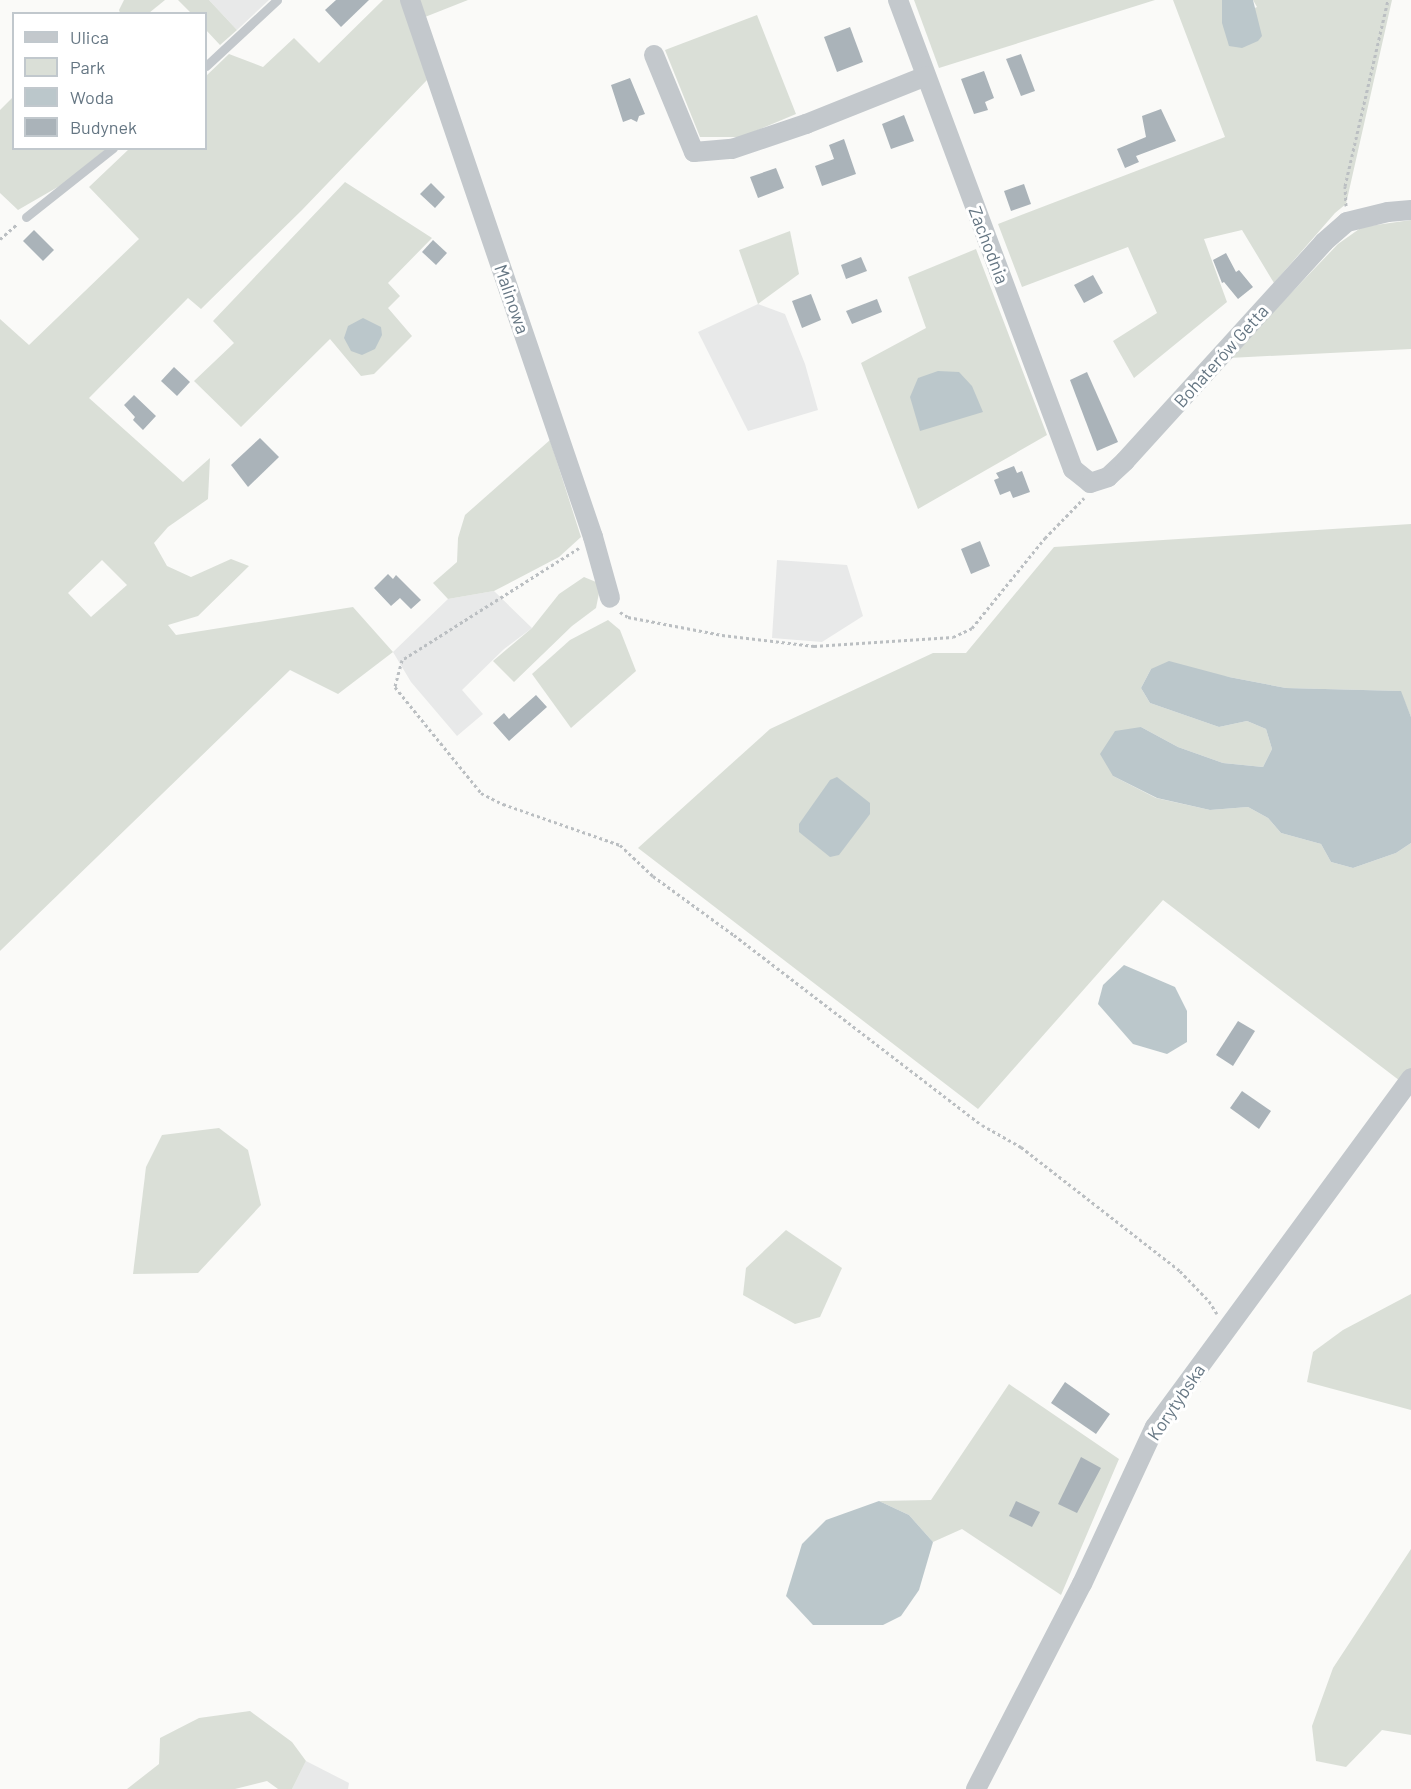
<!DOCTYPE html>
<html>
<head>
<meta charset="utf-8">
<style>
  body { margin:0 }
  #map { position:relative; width:1411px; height:1789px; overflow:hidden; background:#fafaf8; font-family:Barlow,sans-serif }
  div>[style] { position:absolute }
  .built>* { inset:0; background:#e8e9e9 }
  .green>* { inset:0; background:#dadfd7 }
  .water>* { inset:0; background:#bbc7cb }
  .building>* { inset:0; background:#aab3b9 }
  .path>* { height:3px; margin-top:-1.5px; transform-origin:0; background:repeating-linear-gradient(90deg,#bbbfc2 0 3px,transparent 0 6px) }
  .lane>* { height:9px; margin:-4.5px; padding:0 4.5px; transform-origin:4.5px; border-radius:4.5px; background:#c3c8cc }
  .street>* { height:20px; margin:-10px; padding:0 10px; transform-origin:10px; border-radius:10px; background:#c3c8cc }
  span { translate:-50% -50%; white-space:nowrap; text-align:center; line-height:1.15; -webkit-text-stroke:6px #fff; paint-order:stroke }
  .street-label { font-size:18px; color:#657683 }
  .legend { position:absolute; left:12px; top:12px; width:195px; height:138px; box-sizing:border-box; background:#fff; border:2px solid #c1c8cd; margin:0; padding:8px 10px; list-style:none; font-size:18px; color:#657683 }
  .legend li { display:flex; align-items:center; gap:12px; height:30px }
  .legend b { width:30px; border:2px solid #c1c8cd }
</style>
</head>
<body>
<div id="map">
  <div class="built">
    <i style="clip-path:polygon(209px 0,269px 0,237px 30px)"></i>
    <i style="clip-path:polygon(758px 304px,785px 314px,805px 364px,818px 410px,748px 431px,698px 332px)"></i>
    <i style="clip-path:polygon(777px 560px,847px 565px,863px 616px,822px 642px,772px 638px)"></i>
    <i style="clip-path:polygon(494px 591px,532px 628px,504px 649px,462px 690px,483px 714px,457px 736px,411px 682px,393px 652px,448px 599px)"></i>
    <i style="clip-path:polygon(306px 1761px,349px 1783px,348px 1789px,292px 1789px)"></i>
  </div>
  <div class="green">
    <i style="clip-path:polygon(124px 0,165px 0,149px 13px,120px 13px,119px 10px)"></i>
    <i style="clip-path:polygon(178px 0,209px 0,237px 30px,220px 45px,206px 30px,206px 14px,191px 13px)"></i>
    <i style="clip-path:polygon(evenodd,383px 0,402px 0,427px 80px,302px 210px,201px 309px,188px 298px,89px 398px,183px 482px,210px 458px,208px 499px,168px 527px,154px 543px,167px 566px,191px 577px,231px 559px,249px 566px,198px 616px,168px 625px,176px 635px,353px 607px,393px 652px,338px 694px,290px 670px,0 951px,0 319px,29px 345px,139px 239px,89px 187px,129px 149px,206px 148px,206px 76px,229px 54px,263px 67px,294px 38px,319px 63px,383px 0,102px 560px,127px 585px,91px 617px,68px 593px,102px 560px)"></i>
    <i style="clip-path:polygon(419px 0,468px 0,425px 17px)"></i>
    <i style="clip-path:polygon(914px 0,1155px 0,939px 68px)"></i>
    <i style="clip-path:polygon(1173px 0,1222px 0,1222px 23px,1257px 7px,1253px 0,1392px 0,1346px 204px,1335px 213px,1274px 283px,1242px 230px,1204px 239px,1227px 302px,1134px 378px,1113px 341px,1157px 313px,1128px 247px,1022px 287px,998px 224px,1225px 137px)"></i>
    <i style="clip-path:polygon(757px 15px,796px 114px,741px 137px,700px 137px,665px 50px)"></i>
    <i style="clip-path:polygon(13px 97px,14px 148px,106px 149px,63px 184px,18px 210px,0 193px,0 110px)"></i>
    <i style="clip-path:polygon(345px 182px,432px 238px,388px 283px,400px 296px,388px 308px,412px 336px,374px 374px,361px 376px,330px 339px,241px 427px,194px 381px,234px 343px,213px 321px)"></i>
    <i style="clip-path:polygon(1411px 220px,1411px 349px,1229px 358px,1338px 244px,1362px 227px)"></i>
    <i style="clip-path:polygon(790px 231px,799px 274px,758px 304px,739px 250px)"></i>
    <i style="clip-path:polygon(976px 249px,1047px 435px,918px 509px,861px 363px,926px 328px,908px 277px)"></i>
    <i style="clip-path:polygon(550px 440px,581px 537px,559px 557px,494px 591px,448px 599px,433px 583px,457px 562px,458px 538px,465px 515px)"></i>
    <i style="clip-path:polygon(1411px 524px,1411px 717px,1400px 691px,1286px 688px,1229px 677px,1151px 669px,1141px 688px,1150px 703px,1219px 727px,1247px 721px,1266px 729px,1272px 749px,1263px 767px,1223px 763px,1178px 747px,1141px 727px,1113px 776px,1156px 798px,1210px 810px,1248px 807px,1268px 818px,1281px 833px,1321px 844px,1331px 862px,1353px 868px,1396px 853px,1411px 843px,1411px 1084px,1408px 1087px,1163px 900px,978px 1109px,638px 848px,770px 729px,933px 653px,966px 653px,1054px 547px)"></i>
    <i style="clip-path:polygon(584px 577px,596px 582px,599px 593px,596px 608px,572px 626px,514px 682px,493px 661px,532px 628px,559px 594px)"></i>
    <i style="clip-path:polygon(608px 620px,620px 630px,636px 671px,571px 728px,532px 674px,570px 640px)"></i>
    <i style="clip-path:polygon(219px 1128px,248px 1150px,261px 1205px,198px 1273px,133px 1274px,146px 1167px,162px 1135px)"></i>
    <i style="clip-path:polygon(786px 1230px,842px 1268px,820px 1317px,795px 1324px,743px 1295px,746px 1268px)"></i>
    <i style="clip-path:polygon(1411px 1294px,1411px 1410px,1307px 1382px,1313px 1352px,1343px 1330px)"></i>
    <i style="clip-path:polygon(1009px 1384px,1119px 1459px,1061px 1595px,962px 1529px,933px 1542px,909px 1515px,879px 1501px,931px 1500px)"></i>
    <i style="clip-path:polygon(1411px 1549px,1411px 1735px,1382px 1730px,1346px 1767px,1316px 1761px,1312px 1726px,1333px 1668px)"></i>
    <i style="clip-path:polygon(250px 1711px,292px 1742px,306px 1761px,292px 1789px,278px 1789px,267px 1781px,235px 1789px,127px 1789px,159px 1764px,160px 1738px,199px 1718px)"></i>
  </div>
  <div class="water">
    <i style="clip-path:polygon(1222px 0,1253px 0,1262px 36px,1258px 41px,1242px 48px,1229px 46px,1222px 23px)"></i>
    <i style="clip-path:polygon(363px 318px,381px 327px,382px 335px,375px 349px,362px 355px,351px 351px,344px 338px,348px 326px)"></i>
    <i style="clip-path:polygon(938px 371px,959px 372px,972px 386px,983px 412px,920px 431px,910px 397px,918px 378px)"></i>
    <i style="clip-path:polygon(1169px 661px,1229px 677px,1286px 688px,1401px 691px,1411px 717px,1411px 843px,1396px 853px,1353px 868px,1331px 862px,1321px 844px,1281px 833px,1268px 818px,1248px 807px,1210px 810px,1157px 798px,1113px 776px,1100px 754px,1115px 731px,1141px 727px,1178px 747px,1223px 763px,1263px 767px,1272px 749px,1266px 729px,1247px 721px,1219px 727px,1150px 703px,1141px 688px,1151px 669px)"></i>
    <i style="clip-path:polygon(837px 777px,870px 803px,870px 814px,839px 855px,830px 857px,799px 832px,799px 824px,830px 780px)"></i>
    <i style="clip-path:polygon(1124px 965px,1175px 987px,1187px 1011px,1187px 1042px,1167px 1054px,1133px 1044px,1098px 1004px,1103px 985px)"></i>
    <i style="clip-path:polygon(879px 1501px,909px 1515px,933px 1542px,919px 1590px,901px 1616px,883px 1625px,813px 1625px,786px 1596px,802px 1544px,826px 1520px)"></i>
  </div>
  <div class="building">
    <i style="clip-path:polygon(336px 0,369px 0,341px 27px,325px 10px)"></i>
    <i style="clip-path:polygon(850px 27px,863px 62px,837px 72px,824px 37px)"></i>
    <i style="clip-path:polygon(1021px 54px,1035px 91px,1021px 96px,1006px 59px)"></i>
    <i style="clip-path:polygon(984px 71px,994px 98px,985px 102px,988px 110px,974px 114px,961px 79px)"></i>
    <i style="clip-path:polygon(630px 78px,645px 114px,639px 116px,637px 122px,631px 119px,623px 122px,611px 85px)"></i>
    <i style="clip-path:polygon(1161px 109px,1176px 141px,1136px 156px,1139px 162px,1125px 168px,1117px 149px,1146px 137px,1142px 116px)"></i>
    <i style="clip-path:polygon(904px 115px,914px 141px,891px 149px,882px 124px)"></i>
    <i style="clip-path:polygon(844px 139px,856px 174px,822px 186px,815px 166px,834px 159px,829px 145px)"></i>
    <i style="clip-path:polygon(776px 168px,784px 188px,758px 198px,750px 177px)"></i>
    <i style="clip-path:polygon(431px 183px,445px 197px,435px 208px,420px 194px)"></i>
    <i style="clip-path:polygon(1024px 184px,1031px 204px,1011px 211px,1004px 191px)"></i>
    <i style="clip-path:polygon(34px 230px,54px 250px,43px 261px,23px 241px)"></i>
    <i style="clip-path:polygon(433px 240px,447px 253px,436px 265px,422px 252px)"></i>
    <i style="clip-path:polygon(1226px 253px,1236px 272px,1239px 270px,1253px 287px,1238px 299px,1224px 282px,1222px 283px,1213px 260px)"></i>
    <i style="clip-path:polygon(861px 257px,867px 271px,846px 279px,841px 265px)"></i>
    <i style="clip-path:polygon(1093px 275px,1103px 293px,1084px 303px,1074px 285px)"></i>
    <i style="clip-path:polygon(811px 294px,821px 320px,802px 328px,792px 301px)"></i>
    <i style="clip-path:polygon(877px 299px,882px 312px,852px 324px,846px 311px)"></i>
    <i style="clip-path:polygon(174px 367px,190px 382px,177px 396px,161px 381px)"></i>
    <i style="clip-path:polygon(1087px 372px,1118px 442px,1097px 451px,1070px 380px)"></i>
    <i style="clip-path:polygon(134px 395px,156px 416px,143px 430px,133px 420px,135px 417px,124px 405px)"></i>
    <i style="clip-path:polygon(260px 438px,279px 457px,248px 487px,231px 465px)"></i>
    <i style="clip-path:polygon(1014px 466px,1017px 473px,1022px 471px,1030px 492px,1013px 498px,1010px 491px,1000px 495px,994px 480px,999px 478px,996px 473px)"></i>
    <i style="clip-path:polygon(980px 541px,990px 566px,971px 574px,961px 549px)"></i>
    <i style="clip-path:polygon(388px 574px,393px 579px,396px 575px,421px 600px,411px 609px,400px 598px,391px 606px,374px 588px)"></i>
    <i style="clip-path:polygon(536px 695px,547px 707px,509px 741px,493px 723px,504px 713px,509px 719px)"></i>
    <i style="clip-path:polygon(1238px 1021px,1255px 1031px,1233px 1066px,1216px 1055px)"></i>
    <i style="clip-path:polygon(1242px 1091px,1271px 1111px,1259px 1129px,1230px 1108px)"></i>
    <i style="clip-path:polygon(1065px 1382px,1110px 1414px,1096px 1434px,1051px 1403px)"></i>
    <i style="clip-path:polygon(1081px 1457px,1101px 1468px,1077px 1513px,1058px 1504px)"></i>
    <i style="clip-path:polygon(1016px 1501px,1040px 1512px,1032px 1527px,1009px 1516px)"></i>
  </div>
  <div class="path">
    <i style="left:1346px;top:206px;width:20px;rotate:-93deg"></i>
    <i style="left:1345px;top:186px;width:191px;rotate:-77deg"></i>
    <i style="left:0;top:239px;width:23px;rotate:-41deg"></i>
    <i style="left:579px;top:548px;width:209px;rotate:147.7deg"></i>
    <i style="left:402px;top:660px;width:28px;rotate:105deg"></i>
    <i style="left:395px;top:687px;width:136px;rotate:50.9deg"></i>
    <i style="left:481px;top:793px;width:25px;rotate:27deg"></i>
    <i style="left:503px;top:804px;width:124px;rotate:19.3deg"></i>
    <i style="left:620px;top:845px;width:45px;rotate:43.2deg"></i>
    <i style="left:653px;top:876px;width:100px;rotate:36.1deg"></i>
    <i style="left:734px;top:935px;width:312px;rotate:37.5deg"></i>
    <i style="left:982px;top:1125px;width:45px;rotate:29.4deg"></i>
    <i style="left:1021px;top:1147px;width:202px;rotate:37.9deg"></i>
    <i style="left:1180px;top:1271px;width:42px;rotate:46deg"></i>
    <i style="left:1209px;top:1301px;width:15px;rotate:58deg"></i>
    <i style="left:620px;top:612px;width:9px;rotate:32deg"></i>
    <i style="left:628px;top:617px;width:96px;rotate:10.8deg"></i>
    <i style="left:722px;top:635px;width:93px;rotate:6.8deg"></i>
    <i style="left:814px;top:646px;width:139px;rotate:-3.7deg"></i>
    <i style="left:953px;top:637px;width:21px;rotate:-25deg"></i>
    <i style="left:972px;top:628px;width:116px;rotate:-51deg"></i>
    <i style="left:1045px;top:538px;width:56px;rotate:-45.7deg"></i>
  </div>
  <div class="lane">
    <i style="left:206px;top:66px;width:97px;rotate:-42.9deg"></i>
    <i style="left:26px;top:217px;width:111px;rotate:-38.4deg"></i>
  </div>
  <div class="street">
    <i style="left:410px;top:0;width:567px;rotate:71.18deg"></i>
    <i style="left:593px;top:537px;width:63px;rotate:74.4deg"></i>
    <i style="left:898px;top:0;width:501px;rotate:69.54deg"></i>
    <i style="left:1073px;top:469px;width:22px;rotate:39deg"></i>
    <i style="left:1090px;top:483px;width:19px;rotate:-18deg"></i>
    <i style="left:1108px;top:477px;width:23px;rotate:-43deg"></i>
    <i style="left:1125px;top:461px;width:296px;rotate:-47.7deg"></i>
    <i style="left:1324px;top:242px;width:30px;rotate:-41deg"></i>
    <i style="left:1347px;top:222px;width:42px;rotate:-13.7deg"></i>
    <i style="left:1388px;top:212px;width:23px;rotate:-5deg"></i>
    <i style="left:654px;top:55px;width:105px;rotate:67.6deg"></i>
    <i style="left:694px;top:152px;width:38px;rotate:-5deg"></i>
    <i style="left:732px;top:149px;width:78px;rotate:-18.7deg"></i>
    <i style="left:806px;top:124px;width:129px;rotate:-21.8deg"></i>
    <i style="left:976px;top:1789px;width:231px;rotate:-62.7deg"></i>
    <i style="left:1082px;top:1584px;width:173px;rotate:-65.1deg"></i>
    <i style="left:1155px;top:1427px;width:433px;rotate:-53.7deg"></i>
  </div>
  <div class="street-label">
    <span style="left:989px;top:245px;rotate:69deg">Zachodnia</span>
    <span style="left:512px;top:299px;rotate:71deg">Malinowa</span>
    <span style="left:1221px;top:356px;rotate:-48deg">Bohaterów Getta</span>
    <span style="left:1176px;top:1402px;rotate:-56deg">Korytybska</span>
  </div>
  <ul class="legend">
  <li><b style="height:8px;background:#c3c8cc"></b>Ulica</li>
  <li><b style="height:16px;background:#dadfd7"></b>Park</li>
  <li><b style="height:16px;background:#bbc7cb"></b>Woda</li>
  <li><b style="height:16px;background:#aab3b9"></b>Budynek</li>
  </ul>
</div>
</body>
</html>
